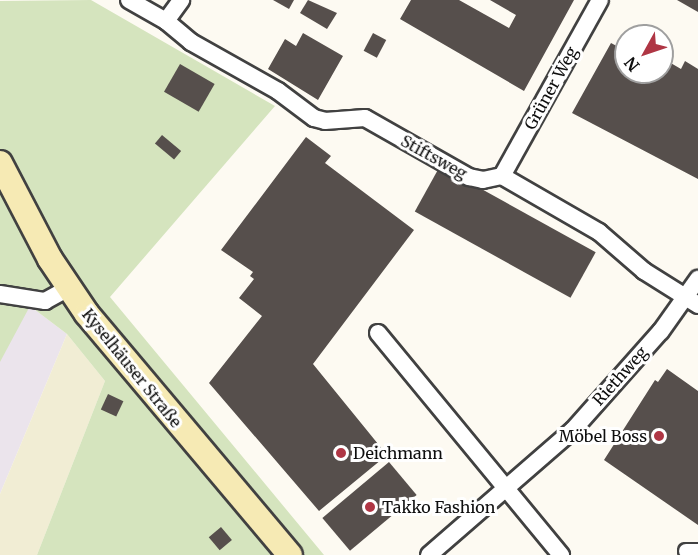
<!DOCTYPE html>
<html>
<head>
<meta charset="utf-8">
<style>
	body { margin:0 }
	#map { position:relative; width:698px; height:555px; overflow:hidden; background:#fdfaf2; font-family:Merriweather,serif }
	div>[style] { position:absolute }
	.industrial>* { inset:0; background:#ebe4ec }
	.farmland>* { inset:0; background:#f1edd4 }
	.green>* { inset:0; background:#d5e4be }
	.building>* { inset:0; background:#564f4c; transform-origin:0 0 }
	.roads { filter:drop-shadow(2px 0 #414141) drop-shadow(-2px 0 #414141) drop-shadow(0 2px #414141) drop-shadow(0 -2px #414141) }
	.pedestrian>* { height:14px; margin:-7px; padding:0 7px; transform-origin:7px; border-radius:7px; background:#fff }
	.minor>* { height:16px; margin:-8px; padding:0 8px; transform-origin:8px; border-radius:8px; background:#fff }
	.secondary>* { height:24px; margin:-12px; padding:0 12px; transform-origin:12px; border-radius:12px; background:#f6eab4 }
	.dots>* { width:16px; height:16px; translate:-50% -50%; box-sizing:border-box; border:3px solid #fff; border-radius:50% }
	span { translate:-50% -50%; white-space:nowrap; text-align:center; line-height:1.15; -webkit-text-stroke:6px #fff; paint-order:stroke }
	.street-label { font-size:16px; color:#0e0e0e }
	.poi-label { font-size:16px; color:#0e0e0e }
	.right { translate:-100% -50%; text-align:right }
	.left { translate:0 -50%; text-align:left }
	.north { position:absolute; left:614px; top:24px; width:60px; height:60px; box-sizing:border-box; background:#fff; border:2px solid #9f9f9f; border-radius:50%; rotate:230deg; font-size:16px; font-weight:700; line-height:24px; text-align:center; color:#0e0e0e }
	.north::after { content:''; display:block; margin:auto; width:21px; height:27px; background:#af3644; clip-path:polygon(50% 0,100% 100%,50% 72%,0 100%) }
</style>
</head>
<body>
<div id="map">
	<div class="industrial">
		<div style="clip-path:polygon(0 301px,30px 306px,67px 334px,0 494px)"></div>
	</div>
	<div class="farmland">
		<div style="clip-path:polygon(67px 334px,105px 381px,37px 555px,0 555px,0 494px)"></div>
	</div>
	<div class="green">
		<div style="clip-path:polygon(91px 0,275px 106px,110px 297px,324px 555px,37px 555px,105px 381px,67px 334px,30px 306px,0 362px,0 1px)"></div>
	</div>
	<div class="building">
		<div style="clip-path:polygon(273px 0,294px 0,289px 9px)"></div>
		<div style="clip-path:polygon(308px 0,337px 13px,327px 29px,300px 13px)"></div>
		<div style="clip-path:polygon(411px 0,459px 0,509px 28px,516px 15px,490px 0,574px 0,524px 91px,400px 19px)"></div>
		<div style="clip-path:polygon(677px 0,698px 0,698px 12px)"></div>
		<div style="clip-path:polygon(303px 33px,343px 56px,318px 100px,268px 69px,285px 39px,296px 46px)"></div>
		<div style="left:373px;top:33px;width:15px;height:20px;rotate:28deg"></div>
		<div style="clip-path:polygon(611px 43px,626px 51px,626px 72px,663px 72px,669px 62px,681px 69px,685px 61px,698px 69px,698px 179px,572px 113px)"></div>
		<div style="left:180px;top:64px;width:40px;height:32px;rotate:30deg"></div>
		<div style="left:162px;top:135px;width:25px;height:11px;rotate:40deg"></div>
		<div style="clip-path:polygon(306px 137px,331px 156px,325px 163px,414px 230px,313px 364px,387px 455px,319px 511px,209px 383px,262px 316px,239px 298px,254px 279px,250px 276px,253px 272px,221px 250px)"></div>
		<div style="left:440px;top:166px;width:178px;height:52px;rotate:29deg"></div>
		<div style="clip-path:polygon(667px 369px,698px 391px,698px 525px,604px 460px,655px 380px,658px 382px)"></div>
		<div style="left:108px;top:394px;width:17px;height:17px;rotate:25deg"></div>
		<div style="left:389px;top:462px;width:43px;height:87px;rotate:50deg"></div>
		<div style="left:221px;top:527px;width:17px;height:16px;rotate:50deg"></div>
	</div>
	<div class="roads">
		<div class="pedestrian">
			<div style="left:686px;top:551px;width:12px"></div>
		</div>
		<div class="minor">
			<div style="left:129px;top:0;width:43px;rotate:29.6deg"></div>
			<div style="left:166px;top:21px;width:33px;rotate:40deg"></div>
			<div style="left:191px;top:42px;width:100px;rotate:29.4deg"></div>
			<div style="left:278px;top:91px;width:45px;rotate:36.9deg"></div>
			<div style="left:314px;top:118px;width:11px;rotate:15deg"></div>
			<div style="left:325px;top:121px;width:40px;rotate:-4.3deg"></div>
			<div style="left:365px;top:118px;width:120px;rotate:29.6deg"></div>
			<div style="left:469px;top:177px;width:14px;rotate:12deg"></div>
			<div style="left:483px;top:180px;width:19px;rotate:-12deg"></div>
			<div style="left:502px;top:176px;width:112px;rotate:30deg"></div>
			<div style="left:599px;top:232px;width:60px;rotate:40.9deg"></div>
			<div style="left:644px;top:271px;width:64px;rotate:32.2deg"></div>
			<div style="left:166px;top:21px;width:26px;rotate:-54deg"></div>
			<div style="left:502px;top:176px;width:201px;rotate:-60.9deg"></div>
			<div style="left:0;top:294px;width:46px;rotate:8.8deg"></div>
			<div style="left:45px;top:301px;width:26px;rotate:-29deg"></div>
			<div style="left:378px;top:333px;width:288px;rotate:50.5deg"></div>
			<div style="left:429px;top:555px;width:191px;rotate:-41deg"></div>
			<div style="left:573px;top:430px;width:132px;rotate:-48.4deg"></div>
			<div style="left:661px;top:331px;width:64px;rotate:-54.6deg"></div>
		</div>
		<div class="secondary">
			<div style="left:0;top:163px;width:108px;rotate:62.5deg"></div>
			<div style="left:50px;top:259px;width:66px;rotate:56.1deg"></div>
			<div style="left:87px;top:314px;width:315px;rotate:49.9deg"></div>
		</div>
	</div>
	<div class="dots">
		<div style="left:659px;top:436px;background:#af3644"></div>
		<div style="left:341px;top:453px;background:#af3644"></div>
		<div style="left:370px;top:507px;background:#af3644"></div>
	</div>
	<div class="street-label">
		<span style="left:551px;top:88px;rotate:-61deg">Grüner Weg</span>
		<span style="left:434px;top:157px;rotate:29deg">Stiftsweg</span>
		<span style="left:132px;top:368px;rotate:51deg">Kyselhäuser Straße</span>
		<span style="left:620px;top:376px;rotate:-48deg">Riethweg</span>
	</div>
	<div class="poi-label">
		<span class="right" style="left:647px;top:436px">Möbel Boss</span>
		<span class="left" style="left:353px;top:453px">Deichmann</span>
		<span class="left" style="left:382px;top:507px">Takko Fashion</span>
	</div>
	<div class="north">N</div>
</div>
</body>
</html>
